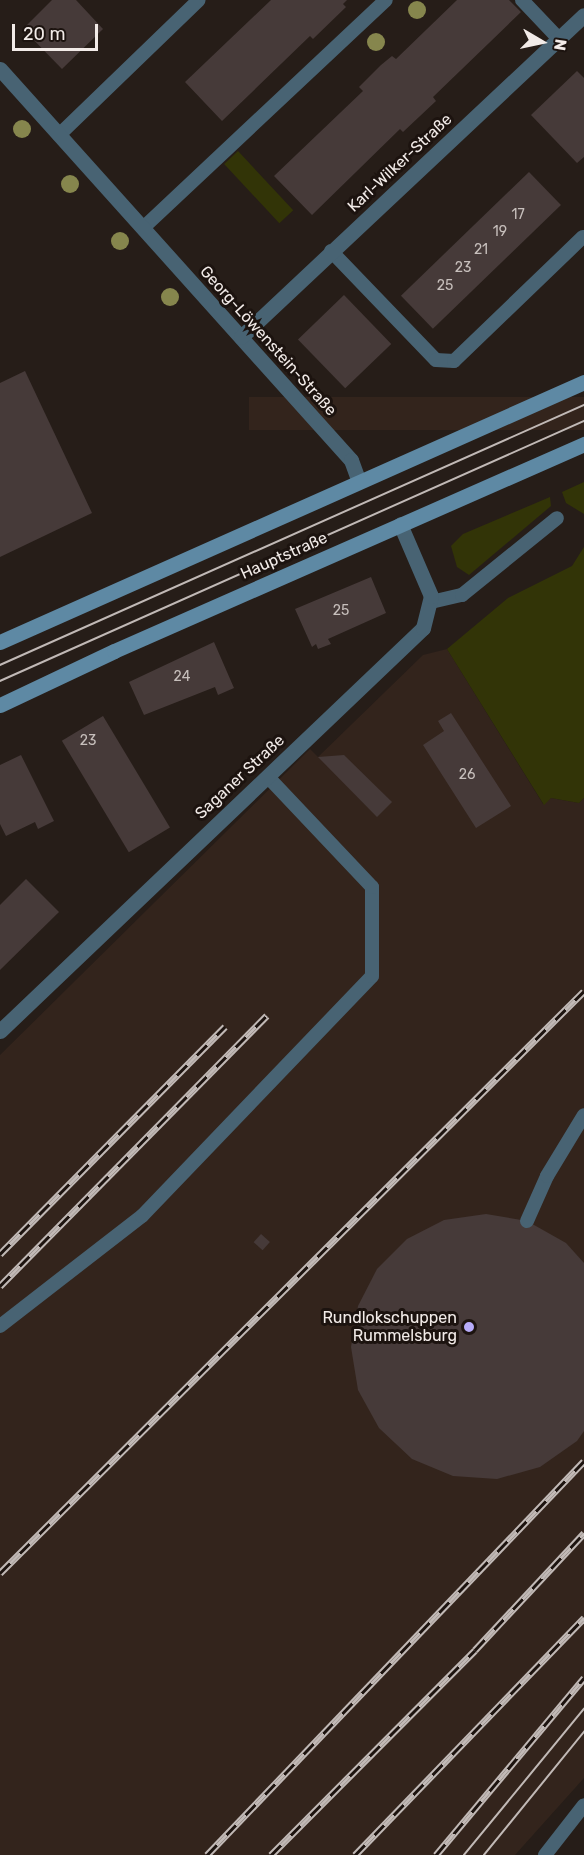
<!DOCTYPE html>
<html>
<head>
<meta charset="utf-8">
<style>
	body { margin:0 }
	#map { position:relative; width:584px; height:1855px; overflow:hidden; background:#261d18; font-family:Rubik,sans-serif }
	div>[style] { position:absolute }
	.built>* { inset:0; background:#33241c; transform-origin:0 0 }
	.green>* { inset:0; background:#323407; transform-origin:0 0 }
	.building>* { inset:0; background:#463a39; transform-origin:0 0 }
	.service>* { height:14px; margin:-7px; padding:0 7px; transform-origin:7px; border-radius:7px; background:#486373 }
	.minor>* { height:15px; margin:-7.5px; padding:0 7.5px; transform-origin:7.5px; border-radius:7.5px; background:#486373 }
	.secondary>* { height:15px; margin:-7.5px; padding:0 7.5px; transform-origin:7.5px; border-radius:7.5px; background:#5e89a4 }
	.tram>* { height:1.5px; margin:-0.75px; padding:0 0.75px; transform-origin:0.75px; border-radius:0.75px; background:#c1b9b6 }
	.rail>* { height:7px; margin-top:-3.5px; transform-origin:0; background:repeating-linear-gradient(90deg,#1c130f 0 14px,#c1b9b6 0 28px); box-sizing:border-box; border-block:2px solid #c1b9b6 }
	.trees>* { width:18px; height:18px; margin:-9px; border-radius:50%; background:#86864d }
	.dots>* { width:16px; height:16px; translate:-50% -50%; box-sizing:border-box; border:3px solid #1c130f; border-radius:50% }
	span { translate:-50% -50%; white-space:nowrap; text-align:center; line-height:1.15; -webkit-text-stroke:6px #1c130f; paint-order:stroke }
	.number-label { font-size:14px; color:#c7bfbc }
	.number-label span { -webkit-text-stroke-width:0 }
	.street-label { font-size:16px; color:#f2ebe8 }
	.poi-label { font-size:16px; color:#f2ebe8 }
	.right { translate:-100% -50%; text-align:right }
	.north { position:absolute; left:512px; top:12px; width:60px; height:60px; -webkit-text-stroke:4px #1c130f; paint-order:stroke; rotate:99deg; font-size:16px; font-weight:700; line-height:24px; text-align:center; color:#f2ebe8 }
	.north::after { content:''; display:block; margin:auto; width:21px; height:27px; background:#f2ebe8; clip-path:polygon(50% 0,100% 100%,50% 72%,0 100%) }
	.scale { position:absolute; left:12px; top:24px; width:86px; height:27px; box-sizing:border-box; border:3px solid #f2ebe8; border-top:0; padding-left:8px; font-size:18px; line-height:21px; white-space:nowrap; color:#f2ebe8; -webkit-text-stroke:4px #1c130f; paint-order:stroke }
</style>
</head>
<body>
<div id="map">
	<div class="built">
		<div style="left:584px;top:397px;width:33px;height:335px;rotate:90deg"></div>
		<div style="clip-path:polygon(447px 649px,543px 804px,551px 798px,579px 803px,584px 798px,584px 1778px,515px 1855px,0 1855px,0 1055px,310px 749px,318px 757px,423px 655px)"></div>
	</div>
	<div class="green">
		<div style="left:238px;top:151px;width:81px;height:19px;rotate:47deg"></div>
		<div style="clip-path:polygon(584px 482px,584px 514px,566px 503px,562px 492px)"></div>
		<div style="clip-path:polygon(550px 497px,551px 506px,469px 575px,457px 567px,451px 546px,463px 534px)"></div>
		<div style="clip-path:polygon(584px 547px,584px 798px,579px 803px,551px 798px,544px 805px,447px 649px,508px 598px,572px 566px)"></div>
	</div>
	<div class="building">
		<div style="clip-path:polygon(52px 0,76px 0,103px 29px,62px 69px,23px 29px)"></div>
		<div style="clip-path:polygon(271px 0,347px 0,343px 4px,346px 7px,313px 39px,310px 36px,222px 121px,185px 82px)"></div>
		<div style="clip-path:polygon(457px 0,509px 0,521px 12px,433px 97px,436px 101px,403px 132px,400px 129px,312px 215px,274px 176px,363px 91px,359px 87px,381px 65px,392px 56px,396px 59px)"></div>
		<div style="clip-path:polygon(577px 71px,584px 78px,584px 157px,577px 163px,531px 115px)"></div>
		<div style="left:529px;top:172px;width:46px;height:178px;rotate:46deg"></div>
		<div style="left:344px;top:295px;width:68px;height:64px;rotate:46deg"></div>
		<div style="clip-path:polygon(25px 371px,92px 513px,0 557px,0 383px)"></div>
		<div style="clip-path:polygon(371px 577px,386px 613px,328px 639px,331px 644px,318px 649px,316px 644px,312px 647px,295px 609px)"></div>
		<div style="clip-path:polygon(214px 642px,234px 688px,218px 695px,215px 687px,144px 715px,129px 682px)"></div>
		<div style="clip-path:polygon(451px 713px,511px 806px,476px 828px,423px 745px,444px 731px,438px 721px)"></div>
		<div style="left:103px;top:716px;width:130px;height:48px;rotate:59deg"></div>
		<div style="clip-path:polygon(21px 755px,54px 821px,38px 829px,35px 822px,6px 836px,0 824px,0 765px)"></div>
		<div style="clip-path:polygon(344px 755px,392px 802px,377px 817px,318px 757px)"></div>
		<div style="clip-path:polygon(26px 879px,59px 912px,0 970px,0 905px)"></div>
		<div style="clip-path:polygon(486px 1214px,527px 1221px,566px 1243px,584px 1263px,584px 1431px,577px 1441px,540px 1467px,497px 1479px,453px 1476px,412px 1459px,379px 1428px,358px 1390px,351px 1347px,358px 1306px,377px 1269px,407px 1239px,444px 1220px)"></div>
		<div style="left:261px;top:1234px;width:12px;height:11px;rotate:42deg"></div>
	</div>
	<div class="service">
		<div style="left:522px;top:0;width:54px;rotate:46.5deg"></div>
		<div style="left:59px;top:135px;width:194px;rotate:-44deg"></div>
		<div style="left:143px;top:228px;width:333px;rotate:-43.2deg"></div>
		<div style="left:331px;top:251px;width:151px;rotate:46.1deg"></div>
		<div style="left:436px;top:360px;width:18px;rotate:3deg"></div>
		<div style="left:454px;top:361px;width:179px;rotate:-43.9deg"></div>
		<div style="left:431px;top:602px;width:32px;rotate:-13deg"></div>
		<div style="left:462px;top:595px;width:122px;rotate:-39deg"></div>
		<div style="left:527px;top:1221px;width:49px;rotate:-66deg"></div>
		<div style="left:547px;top:1176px;width:71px;rotate:-58.8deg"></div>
		<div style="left:0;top:1326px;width:180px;rotate:-37.8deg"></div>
		<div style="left:142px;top:1216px;width:332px;rotate:-46.2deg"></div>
		<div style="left:372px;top:976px;width:89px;rotate:-90deg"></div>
		<div style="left:372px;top:887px;width:150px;rotate:-133.4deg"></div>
		<div style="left:545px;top:1855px;width:63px;rotate:-52deg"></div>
	</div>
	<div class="minor">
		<div style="left:0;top:69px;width:525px;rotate:48.09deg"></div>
		<div style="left:351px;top:460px;width:23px;rotate:70deg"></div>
		<div style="left:241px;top:337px;width:470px;rotate:-43.2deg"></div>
		<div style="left:0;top:1031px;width:584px;rotate:-43.61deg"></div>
		<div style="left:423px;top:628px;width:33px;rotate:-76deg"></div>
		<div style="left:431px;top:596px;width:78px;rotate:-113.3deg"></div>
	</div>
	<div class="secondary">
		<div style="left:0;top:642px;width:639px;rotate:-24deg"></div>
		<div style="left:0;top:705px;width:126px;rotate:-25.3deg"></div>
		<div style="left:114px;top:651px;width:514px;rotate:-23.77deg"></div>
	</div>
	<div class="tram">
		<div style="left:0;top:665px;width:639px;rotate:-24deg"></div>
		<div style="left:0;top:681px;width:639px;rotate:-24deg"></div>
		<div style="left:464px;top:1855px;width:189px;rotate:-50.6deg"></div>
		<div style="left:484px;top:1855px;width:159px;rotate:-50.9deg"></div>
	</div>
	<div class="rail">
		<div style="left:0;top:1254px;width:320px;rotate:-45.3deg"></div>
		<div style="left:0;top:1286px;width:380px;rotate:-45.4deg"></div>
		<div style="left:0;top:1573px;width:824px;rotate:-44.9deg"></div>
		<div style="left:207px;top:1855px;width:545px;rotate:-46.26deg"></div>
		<div style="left:271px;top:1855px;width:289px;rotate:-45.1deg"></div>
		<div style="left:475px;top:1650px;width:160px;rotate:-47deg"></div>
		<div style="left:355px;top:1855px;width:330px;rotate:-46deg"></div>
		<div style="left:436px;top:1855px;width:231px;rotate:-50.1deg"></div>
	</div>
	<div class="trees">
		<div style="left:417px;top:10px"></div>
		<div style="left:376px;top:42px"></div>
		<div style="left:22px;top:129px"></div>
		<div style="left:70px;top:184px"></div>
		<div style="left:120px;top:241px"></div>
		<div style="left:170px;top:297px"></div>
	</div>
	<div class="dots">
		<div style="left:469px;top:1327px;background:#b7abf8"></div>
	</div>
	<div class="number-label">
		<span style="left:518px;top:215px">17</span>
		<span style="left:500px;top:232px">19</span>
		<span style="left:481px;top:250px">21</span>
		<span style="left:463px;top:268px">23</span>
		<span style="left:445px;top:286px">25</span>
		<span style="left:341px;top:611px">25</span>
		<span style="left:182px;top:677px">24</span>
		<span style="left:88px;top:741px">23</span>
		<span style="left:467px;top:775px">26</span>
	</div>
	<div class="street-label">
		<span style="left:400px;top:163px;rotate:-43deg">Karl-Wilker-Straße</span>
		<span style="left:268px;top:341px;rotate:48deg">Georg-Löwenstein-Straße</span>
		<span style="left:284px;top:556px;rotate:-24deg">Hauptstraße</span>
		<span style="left:240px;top:777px;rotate:-43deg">Saganer Straße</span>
	</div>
	<div class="poi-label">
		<span class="right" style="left:457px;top:1327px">Rundlokschuppen<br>Rummelsburg</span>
	</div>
	<div class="north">N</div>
	<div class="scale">20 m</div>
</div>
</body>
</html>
